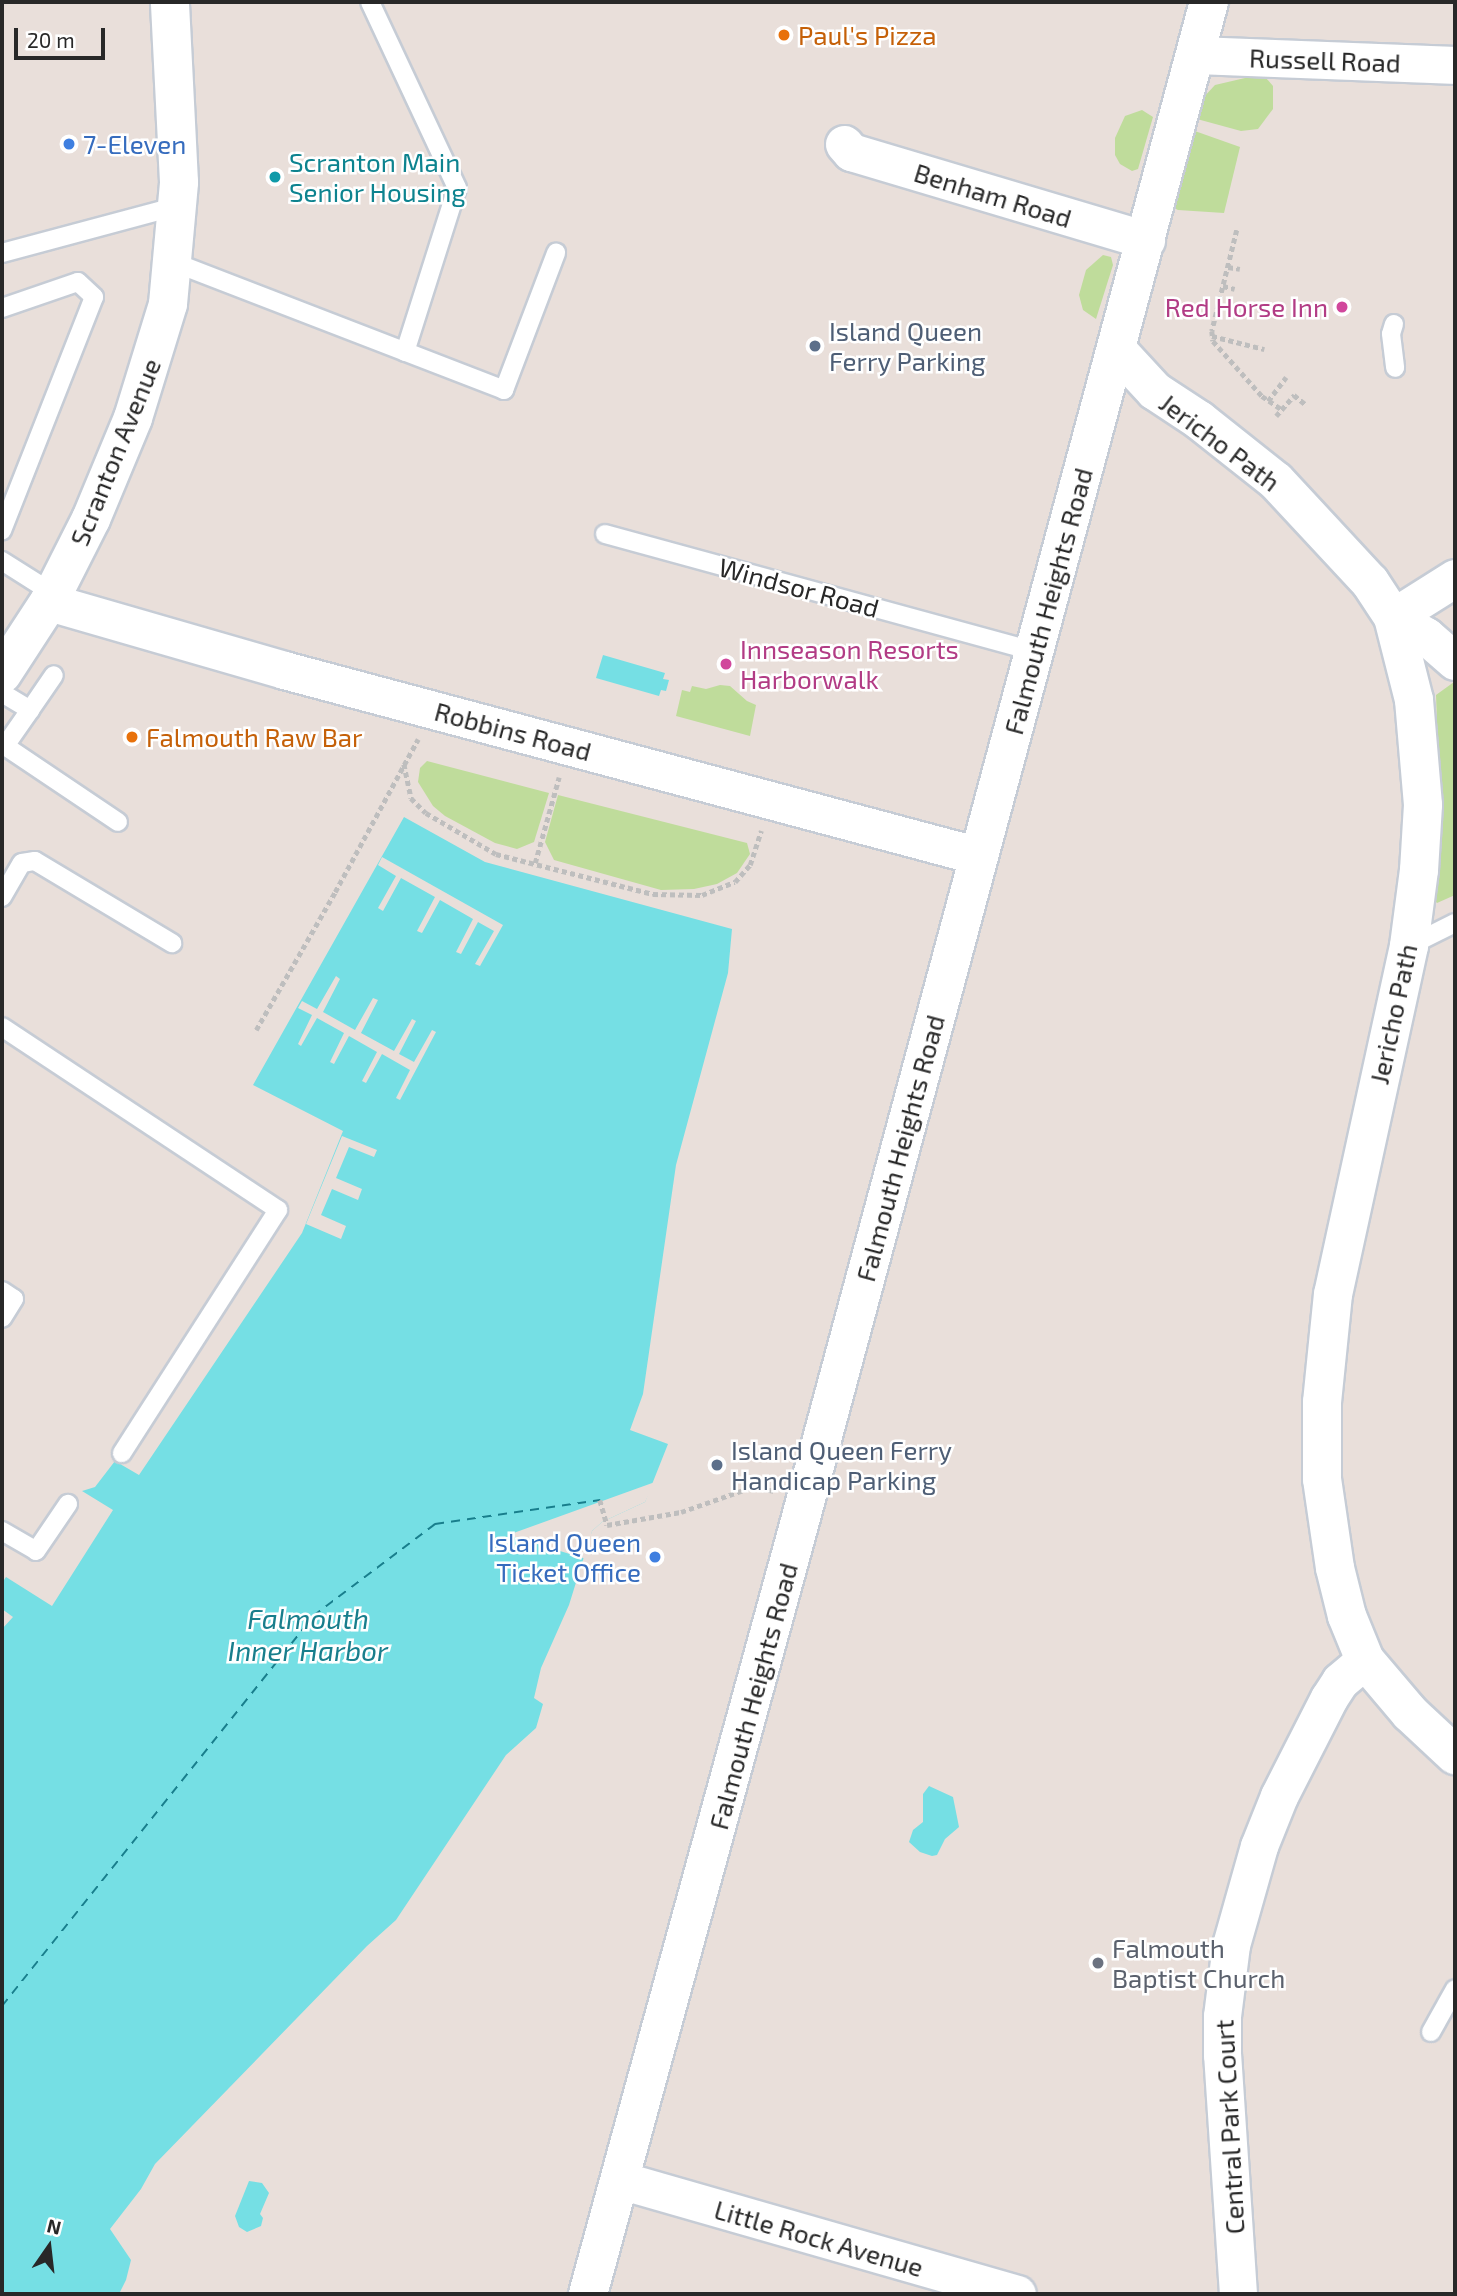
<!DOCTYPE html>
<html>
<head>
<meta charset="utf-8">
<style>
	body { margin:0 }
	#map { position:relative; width:1457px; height:2296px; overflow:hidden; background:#e9dfda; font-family:"Exo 2",sans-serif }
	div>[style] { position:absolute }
	.green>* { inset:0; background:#bfdc9b }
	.water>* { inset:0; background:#75dfe4 }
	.pier>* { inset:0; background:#e9dfda }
	.ferry>* { height:2px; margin-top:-1px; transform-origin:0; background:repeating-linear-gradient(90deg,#187e8c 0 9px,transparent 0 16px) }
	.path>* { height:4.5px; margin-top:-2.25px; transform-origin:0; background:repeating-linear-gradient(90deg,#bebebe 0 5px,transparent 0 8.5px) }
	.roads { filter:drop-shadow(2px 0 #c6ccd5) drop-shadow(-2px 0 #c6ccd5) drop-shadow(0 2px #c6ccd5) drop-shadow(0 -2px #c6ccd5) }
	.lane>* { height:18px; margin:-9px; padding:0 9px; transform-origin:9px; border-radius:9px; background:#fff }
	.street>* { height:37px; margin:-18.5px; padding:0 18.5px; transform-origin:18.5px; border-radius:18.5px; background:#fff }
	.secondary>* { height:38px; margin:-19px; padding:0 19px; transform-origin:19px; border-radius:19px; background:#fff }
	.dots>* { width:19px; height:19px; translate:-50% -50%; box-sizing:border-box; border:4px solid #fff; border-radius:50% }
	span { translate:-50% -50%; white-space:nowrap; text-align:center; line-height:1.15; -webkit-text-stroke:5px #fff; paint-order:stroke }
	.food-label { font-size:26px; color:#c56008 }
	.left { translate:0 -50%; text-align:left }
	.street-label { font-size:26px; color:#282828 }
	.shop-label { font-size:26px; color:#366cbe }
	.right { translate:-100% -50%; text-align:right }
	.culture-label { font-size:26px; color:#0d838f }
	.hotel-label { font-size:26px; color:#b23c85 }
	.service-label { font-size:26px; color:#4e5e75 }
	.worship-label { font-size:26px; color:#5b616d }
	.water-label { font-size:28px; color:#187e8c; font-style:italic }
	.frame { position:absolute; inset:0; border:4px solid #282828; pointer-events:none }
	.north { position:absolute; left:14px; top:2212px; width:70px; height:70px; -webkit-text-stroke:5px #fff; paint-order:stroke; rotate:14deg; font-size:19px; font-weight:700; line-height:28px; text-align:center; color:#282828 }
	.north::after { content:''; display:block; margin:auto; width:24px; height:32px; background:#282828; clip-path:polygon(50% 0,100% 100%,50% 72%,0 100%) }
	.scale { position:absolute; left:14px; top:28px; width:91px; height:32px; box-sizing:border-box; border:4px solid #282828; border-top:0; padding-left:9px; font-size:21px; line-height:24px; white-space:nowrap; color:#282828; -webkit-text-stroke:5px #fff; paint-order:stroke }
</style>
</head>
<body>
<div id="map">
	<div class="green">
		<div style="clip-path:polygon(1245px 78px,1266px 78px,1273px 86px,1273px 109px,1258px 129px,1241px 131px,1197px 119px,1202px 99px,1215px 85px)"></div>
		<div style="clip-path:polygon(1142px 110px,1153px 117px,1138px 169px,1132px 171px,1120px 164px,1115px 155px,1115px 138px,1125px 116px)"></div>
		<div style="clip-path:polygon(1192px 130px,1240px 147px,1224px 213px,1178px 210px,1172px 207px)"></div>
		<div style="clip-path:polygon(1103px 255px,1111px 257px,1113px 265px,1096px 319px,1083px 310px,1079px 295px,1086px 270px)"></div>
		<div style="clip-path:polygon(1454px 682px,1455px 895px,1437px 903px,1430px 895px,1439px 776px,1436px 695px)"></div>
		<div style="clip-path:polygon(720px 685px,730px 686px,747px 701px,756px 705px,750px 736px,676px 716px,682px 690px,690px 692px,692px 686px,706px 689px)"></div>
		<div style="clip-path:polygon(427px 761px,549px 793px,534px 842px,517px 849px,495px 843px,445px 816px,433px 806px,418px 782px,420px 768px)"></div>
		<div style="clip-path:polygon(558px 795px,747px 843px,750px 854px,737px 873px,717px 884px,694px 889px,661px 890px,554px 860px,545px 842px)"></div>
	</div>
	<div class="water">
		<div style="clip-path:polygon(603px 655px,665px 673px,663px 679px,669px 680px,666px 691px,661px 690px,659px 696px,596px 678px)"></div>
		<div style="clip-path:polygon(404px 817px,485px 862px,732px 929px,728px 973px,676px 1165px,643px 1394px,630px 1430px,668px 1444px,645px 1502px,602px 1522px,592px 1531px,569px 1605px,541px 1668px,534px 1698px,543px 1704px,536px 1728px,506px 1755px,396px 1920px,367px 1946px,155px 2164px,141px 2189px,110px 2229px,131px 2260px,126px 2280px,119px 2294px,2px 2294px,2px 1629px,13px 1617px,2px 1609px,2px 1583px,6px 1577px,52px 1606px,113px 1510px,82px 1491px,95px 1487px,115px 1461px,139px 1475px,302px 1233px,343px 1131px,253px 1085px)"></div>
		<div style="clip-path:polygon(929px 1786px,953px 1797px,959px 1827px,945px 1839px,937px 1855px,932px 1856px,920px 1852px,909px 1842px,913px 1830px,923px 1822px,923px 1794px)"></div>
		<div style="clip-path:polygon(249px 2181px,262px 2183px,269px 2193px,260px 2214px,263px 2218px,261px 2226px,247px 2232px,239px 2227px,235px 2216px)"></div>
	</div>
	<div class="pier">
		<div style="clip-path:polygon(382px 857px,503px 925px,480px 966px,475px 964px,494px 931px,478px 922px,461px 954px,456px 952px,473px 919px,440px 900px,422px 933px,417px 931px,435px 897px,401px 878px,383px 911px,378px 908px,396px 876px,378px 865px)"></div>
		<div style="clip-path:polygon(336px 976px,340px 979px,323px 1012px,355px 1030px,373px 998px,378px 1000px,361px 1033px,394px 1051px,412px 1019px,416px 1021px,399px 1054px,414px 1062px,432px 1030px,436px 1032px,400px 1100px,396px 1098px,410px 1070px,382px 1054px,366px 1083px,362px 1081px,377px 1052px,349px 1036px,334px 1064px,330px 1062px,344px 1033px,317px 1018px,301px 1046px,298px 1044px,312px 1015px,298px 1008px,302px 1001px,317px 1009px)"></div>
		<div style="clip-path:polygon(342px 1136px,377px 1150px,374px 1157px,349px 1147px,336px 1178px,362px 1189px,358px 1200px,332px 1189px,321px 1215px,346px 1226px,341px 1239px,306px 1224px)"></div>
		<div style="clip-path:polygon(655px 1482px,645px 1502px,602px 1522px,592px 1531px,586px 1559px,508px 1535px)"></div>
	</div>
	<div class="ferry">
		<div style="left:2px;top:2006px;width:499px;rotate:-51.4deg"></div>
		<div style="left:313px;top:1616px;width:153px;rotate:-37deg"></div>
		<div style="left:435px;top:1524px;width:167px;rotate:-8.3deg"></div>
	</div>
	<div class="path">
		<div style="left:1237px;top:230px;width:104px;rotate:103.9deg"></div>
		<div style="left:1212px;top:331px;width:10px;rotate:84deg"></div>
		<div style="left:1213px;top:341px;width:74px;rotate:48.3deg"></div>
		<div style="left:1262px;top:396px;width:23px;rotate:34deg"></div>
		<div style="left:1228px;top:267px;width:12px;rotate:9deg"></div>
		<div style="left:1223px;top:286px;width:12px;rotate:14deg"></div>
		<div style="left:1212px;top:336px;width:54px;rotate:14deg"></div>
		<div style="left:1268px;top:401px;width:30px;rotate:-53deg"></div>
		<div style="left:1276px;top:416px;width:28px;rotate:-49deg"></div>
		<div style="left:1294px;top:395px;width:14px;rotate:39deg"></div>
		<div style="left:404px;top:764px;width:35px;rotate:78deg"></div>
		<div style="left:411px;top:798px;width:21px;rotate:45deg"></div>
		<div style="left:426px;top:813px;width:81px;rotate:30.4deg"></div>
		<div style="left:496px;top:854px;width:162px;rotate:14.3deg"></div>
		<div style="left:653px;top:894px;width:49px;rotate:1.2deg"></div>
		<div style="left:702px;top:895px;width:35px;rotate:-22deg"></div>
		<div style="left:735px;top:882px;width:23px;rotate:-49deg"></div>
		<div style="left:750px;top:865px;width:36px;rotate:-72deg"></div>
		<div style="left:535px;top:863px;width:89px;rotate:-74.4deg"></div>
		<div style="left:256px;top:1030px;width:159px;rotate:-60.2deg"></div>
		<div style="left:335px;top:892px;width:174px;rotate:-61.5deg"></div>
		<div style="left:600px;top:1500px;width:26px;rotate:74deg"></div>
		<div style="left:607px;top:1525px;width:75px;rotate:-10deg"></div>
		<div style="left:681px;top:1512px;width:75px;rotate:-19.4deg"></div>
		<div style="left:752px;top:1487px;width:22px;rotate:10deg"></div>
	</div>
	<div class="roads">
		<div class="lane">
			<div style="left:370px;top:2px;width:205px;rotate:64.9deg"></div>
			<div style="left:457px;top:188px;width:172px;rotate:107.6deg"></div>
			<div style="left:2px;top:253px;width:182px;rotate:-15deg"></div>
			<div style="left:173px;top:262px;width:355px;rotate:21.1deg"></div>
			<div style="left:504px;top:390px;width:147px;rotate:-69.2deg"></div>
			<div style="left:2px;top:308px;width:80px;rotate:-18.9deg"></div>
			<div style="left:78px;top:282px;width:22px;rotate:43deg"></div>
			<div style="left:94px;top:297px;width:251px;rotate:111.5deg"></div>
			<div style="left:1394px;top:324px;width:10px;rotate:107deg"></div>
			<div style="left:1391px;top:334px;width:34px;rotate:83deg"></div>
			<div style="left:605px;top:534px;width:445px;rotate:15.3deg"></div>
			<div style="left:2px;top:561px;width:62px;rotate:32.4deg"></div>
			<div style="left:2px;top:693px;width:33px;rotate:31deg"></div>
			<div style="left:30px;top:710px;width:44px;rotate:124.8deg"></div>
			<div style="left:5px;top:746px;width:136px;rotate:33.9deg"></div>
			<div style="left:30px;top:710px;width:42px;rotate:-55.6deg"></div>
			<div style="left:2px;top:897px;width:39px;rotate:-60deg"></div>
			<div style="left:22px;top:863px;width:13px;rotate:-9deg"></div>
			<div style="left:35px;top:861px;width:160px;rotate:30.9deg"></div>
			<div style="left:1409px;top:946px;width:51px;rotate:-26.6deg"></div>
			<div style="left:2px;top:1027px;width:331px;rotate:33.5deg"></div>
			<div style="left:278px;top:1210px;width:289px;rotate:122.7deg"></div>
			<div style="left:2px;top:1291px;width:14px;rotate:34deg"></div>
			<div style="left:14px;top:1299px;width:22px;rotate:122deg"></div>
			<div style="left:2px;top:1531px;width:39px;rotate:30deg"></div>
			<div style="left:36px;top:1551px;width:57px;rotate:-55.8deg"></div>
			<div style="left:1431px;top:2032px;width:49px;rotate:-60.8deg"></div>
		</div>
		<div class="street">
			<div style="left:1195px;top:55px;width:260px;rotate:2.2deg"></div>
			<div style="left:844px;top:144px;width:11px;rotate:49deg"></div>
			<div style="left:851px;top:152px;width:308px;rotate:16.6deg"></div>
			<div style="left:1455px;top:578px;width:73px;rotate:147.8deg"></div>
			<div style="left:1393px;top:617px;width:38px;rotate:30deg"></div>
			<div style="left:1426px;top:636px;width:38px;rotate:41deg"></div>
			<div style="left:49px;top:602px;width:245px;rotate:16.1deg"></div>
			<div style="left:284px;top:670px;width:719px;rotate:14.98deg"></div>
			<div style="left:620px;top:2180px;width:413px;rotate:16deg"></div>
			<div style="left:1238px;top:2294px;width:240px;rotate:-93.8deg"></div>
			<div style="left:1222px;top:2055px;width:39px;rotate:-90deg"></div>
			<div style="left:1222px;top:2016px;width:72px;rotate:-82.8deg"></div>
			<div style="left:1231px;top:1945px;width:103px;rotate:-74.2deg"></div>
			<div style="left:1259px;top:1846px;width:54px;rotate:-68.2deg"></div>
			<div style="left:1279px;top:1796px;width:110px;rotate:-63deg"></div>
			<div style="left:1329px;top:1698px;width:20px;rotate:-57deg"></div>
			<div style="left:1340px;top:1681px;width:33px;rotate:-40deg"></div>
		</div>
		<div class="secondary">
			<div style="left:1117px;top:350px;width:56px;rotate:47.2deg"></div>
			<div style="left:1155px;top:391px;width:53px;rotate:33.4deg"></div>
			<div style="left:1199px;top:420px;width:98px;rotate:38.4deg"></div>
			<div style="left:1276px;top:481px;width:138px;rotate:47.1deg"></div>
			<div style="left:1370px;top:582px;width:42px;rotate:56.7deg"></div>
			<div style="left:1393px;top:617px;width:86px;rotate:75.8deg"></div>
			<div style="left:1414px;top:700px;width:105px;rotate:85.1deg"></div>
			<div style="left:1423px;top:805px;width:65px;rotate:93.5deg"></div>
			<div style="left:1419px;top:870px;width:77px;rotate:97.5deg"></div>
			<div style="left:1409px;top:946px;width:356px;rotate:102.3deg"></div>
			<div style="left:1333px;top:1294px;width:109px;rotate:95.8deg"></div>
			<div style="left:1322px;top:1402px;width:77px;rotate:90deg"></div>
			<div style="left:1322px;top:1479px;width:90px;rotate:81.7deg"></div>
			<div style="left:1335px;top:1568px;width:49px;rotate:76deg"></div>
			<div style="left:1347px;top:1616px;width:48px;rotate:67.8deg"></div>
			<div style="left:1365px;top:1660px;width:70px;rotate:49.7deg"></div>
			<div style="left:1410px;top:1713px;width:62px;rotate:43deg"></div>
			<div style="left:2px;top:674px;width:86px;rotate:-56.9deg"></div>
			<div style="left:49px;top:602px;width:93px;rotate:-63.2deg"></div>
			<div style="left:91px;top:519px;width:109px;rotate:-67.4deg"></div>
			<div style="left:133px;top:418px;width:119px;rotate:-72.9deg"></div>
			<div style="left:168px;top:304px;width:122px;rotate:-84.8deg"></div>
			<div style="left:179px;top:182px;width:180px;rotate:-92.9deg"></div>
			<div style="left:588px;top:2294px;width:802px;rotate:-74.66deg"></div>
			<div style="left:800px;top:1521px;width:1573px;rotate:-74.93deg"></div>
		</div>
	</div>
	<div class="dots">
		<div style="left:784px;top:35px;background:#e8710a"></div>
		<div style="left:69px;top:144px;background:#3f7fe0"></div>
		<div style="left:275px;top:177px;background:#0f9aa8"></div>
		<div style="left:1342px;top:307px;background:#d1479c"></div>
		<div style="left:815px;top:346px;background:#5c6f8a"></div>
		<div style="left:726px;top:664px;background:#d1479c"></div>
		<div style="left:132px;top:737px;background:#e8710a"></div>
		<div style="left:717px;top:1465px;background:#5c6f8a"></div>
		<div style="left:655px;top:1557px;background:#3f7fe0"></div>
		<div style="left:1098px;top:1963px;background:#6b7280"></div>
	</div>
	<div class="food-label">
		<span class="left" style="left:798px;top:35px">Paul's Pizza</span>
		<span class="left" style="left:146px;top:737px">Falmouth Raw Bar</span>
	</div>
	<div class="street-label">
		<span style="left:1325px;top:60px;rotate:2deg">Russell Road</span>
		<span style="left:993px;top:195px;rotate:17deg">Benham Road</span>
		<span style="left:1220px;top:442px;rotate:37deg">Jericho Path</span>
		<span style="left:115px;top:452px;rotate:-68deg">Scranton Avenue</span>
		<span style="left:799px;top:587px;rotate:15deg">Windsor Road</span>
		<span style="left:1048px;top:601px;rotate:-75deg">Falmouth Heights Road</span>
		<span style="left:513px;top:731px;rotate:15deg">Robbins Road</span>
		<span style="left:1393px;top:1014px;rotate:-78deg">Jericho Path</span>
		<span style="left:900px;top:1148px;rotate:-75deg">Falmouth Heights Road</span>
		<span style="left:753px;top:1696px;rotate:-75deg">Falmouth Heights Road</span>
		<span style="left:1229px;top:2127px;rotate:-93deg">Central Park Court</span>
		<span style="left:819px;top:2238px;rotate:16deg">Little Rock Avenue</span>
	</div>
	<div class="shop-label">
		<span class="left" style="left:83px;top:144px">7-Eleven</span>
		<span class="right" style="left:641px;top:1557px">Island Queen<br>Ticket Office</span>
	</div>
	<div class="culture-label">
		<span class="left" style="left:289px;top:177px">Scranton Main<br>Senior Housing</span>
	</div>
	<div class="hotel-label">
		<span class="right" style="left:1328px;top:307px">Red Horse Inn</span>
		<span class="left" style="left:740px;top:664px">Innseason Resorts<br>Harborwalk</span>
	</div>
	<div class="service-label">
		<span class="left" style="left:829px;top:346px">Island Queen<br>Ferry Parking</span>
		<span class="left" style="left:731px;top:1465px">Island Queen Ferry<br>Handicap Parking</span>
	</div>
	<div class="worship-label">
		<span class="left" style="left:1112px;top:1963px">Falmouth<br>Baptist Church</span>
	</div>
	<div class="water-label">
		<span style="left:308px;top:1634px">Falmouth<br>Inner Harbor</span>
	</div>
	<div class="frame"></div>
	<div class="north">N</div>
	<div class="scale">20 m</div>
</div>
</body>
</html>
